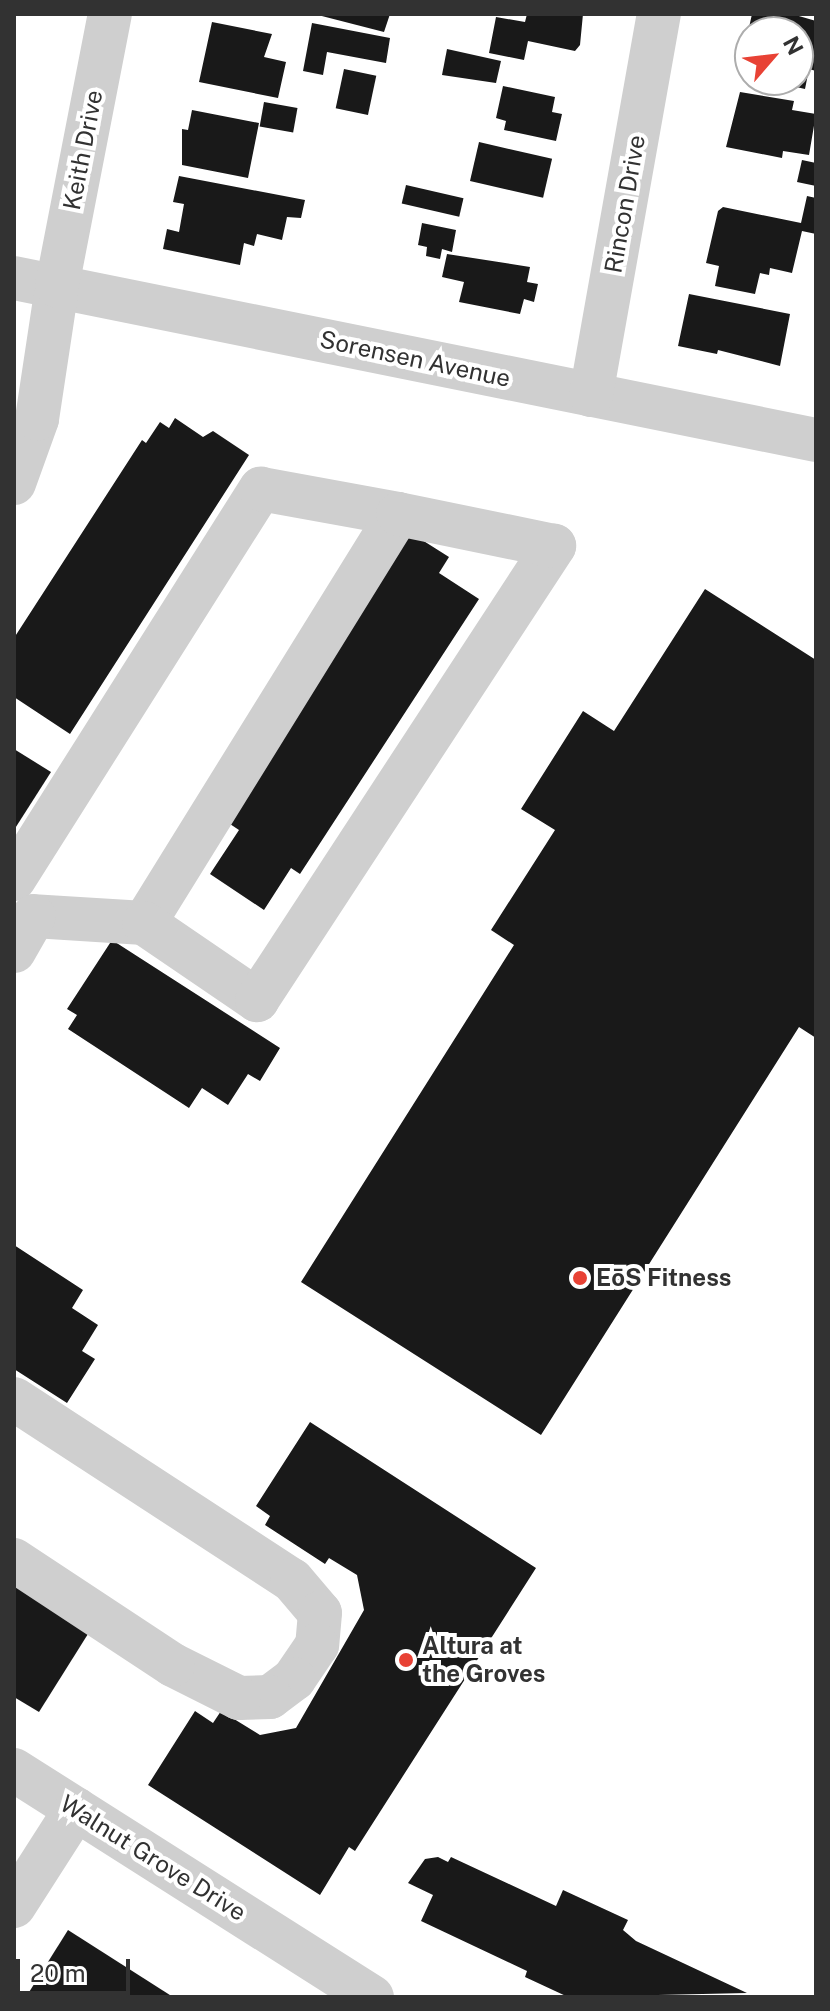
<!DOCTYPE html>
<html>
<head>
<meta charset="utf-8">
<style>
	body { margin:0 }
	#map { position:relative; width:830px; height:2011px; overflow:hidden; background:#fff; font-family:"Public Sans",sans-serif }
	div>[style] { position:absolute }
	.building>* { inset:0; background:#191919; transform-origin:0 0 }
	.minor>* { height:44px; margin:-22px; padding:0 22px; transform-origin:22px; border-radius:22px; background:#cfcfcf }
	.dots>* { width:22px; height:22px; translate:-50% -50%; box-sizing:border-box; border:4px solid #fff; border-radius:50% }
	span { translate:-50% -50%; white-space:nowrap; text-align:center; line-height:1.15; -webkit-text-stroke:8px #fff; paint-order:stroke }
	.street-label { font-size:24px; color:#323232 }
	.poi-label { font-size:24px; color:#323232; font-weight:700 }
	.left { translate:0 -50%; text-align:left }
	.frame { position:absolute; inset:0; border:16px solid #323232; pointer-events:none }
	.north { position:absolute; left:734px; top:16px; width:80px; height:80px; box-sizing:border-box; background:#fff; border:2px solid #adadad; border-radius:50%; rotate:62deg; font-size:22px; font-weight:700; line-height:32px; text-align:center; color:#323232 }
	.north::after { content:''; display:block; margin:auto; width:28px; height:36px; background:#e84235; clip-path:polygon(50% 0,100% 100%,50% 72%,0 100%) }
	.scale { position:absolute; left:16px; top:1959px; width:114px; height:36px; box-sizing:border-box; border:4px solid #323232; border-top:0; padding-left:10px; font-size:24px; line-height:28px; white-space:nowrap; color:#323232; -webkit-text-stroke:6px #fff; paint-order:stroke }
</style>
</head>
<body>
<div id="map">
	<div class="building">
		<div style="clip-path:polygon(314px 14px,390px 14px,384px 32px)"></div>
		<div style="clip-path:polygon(527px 14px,583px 14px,580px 45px,575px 51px,528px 41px,524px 60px,489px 53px,496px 17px,525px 22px)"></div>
		<div style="clip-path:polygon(752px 14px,792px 14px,816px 21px,816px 71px,809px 69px,805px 89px,770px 81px,798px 80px,798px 32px,748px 32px)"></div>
		<div style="clip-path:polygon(212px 22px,272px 34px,264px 57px,286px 62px,278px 98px,199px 82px)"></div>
		<div style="clip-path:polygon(312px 23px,390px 38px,386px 63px,327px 52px,323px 75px,303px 71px)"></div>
		<div style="clip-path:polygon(447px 49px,501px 61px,496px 83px,442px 75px)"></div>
		<div style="left:344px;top:69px;width:33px;height:40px;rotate:12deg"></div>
		<div style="clip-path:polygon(503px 86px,555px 97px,552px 112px,562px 114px,556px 141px,504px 130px,506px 121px,496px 118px)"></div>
		<div style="clip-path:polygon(740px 92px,794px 101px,792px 110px,816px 114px,809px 155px,783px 151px,782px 158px,726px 147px)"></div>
		<div style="left:264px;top:102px;width:34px;height:25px;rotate:10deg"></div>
		<div style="clip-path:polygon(192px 110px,259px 123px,248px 178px,182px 165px,182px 129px,188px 130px)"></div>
		<div style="left:479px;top:142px;width:75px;height:40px;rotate:13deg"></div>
		<div style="clip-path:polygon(802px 160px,816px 163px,816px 186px,797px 182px)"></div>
		<div style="clip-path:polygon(179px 176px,305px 200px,301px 218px,287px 217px,282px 240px,257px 234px,254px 246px,244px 243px,240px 265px,163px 249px,167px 229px,179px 232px,184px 204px,173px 202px)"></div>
		<div style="left:406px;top:185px;width:59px;height:19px;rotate:13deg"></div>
		<div style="clip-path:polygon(807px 196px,816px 198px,816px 234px,802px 231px,792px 273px,770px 268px,769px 275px,760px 273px,755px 294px,715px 286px,719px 266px,706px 263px,718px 211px,723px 207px,801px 223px)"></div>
		<div style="clip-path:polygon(422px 223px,456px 230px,452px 252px,442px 249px,440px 259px,426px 256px,427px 247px,418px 245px)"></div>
		<div style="clip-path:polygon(447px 254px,530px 267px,527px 282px,538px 284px,534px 302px,524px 299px,520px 314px,459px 302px,464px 282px,442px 277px)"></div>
		<div style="clip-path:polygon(689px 294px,790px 314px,780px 366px,718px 350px,717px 354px,678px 346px)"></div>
		<div style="clip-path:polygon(175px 418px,203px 437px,213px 431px,249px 455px,70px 734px,14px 697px,14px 638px,142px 440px,146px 443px,160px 422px,169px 428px)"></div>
		<div style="clip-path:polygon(411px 533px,449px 557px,439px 573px,479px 599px,300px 874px,291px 868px,264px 910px,210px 874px,239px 830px,224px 820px)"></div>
		<div style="clip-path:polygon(705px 589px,816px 660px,816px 1038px,799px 1027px,541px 1435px,301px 1282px,514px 945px,491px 930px,555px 830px,521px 809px,583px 711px,614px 731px)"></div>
		<div style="clip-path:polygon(14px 749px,51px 772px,14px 830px)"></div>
		<div style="clip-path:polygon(112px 940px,280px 1048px,260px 1081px,248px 1074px,228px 1105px,202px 1088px,189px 1108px,68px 1029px,77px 1015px,67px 1009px)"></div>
		<div style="clip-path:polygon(14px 1245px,83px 1290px,72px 1308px,98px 1325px,82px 1351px,95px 1359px,67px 1403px,14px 1369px)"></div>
		<div style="clip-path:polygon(310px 1422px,536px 1568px,355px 1851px,349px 1847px,320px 1895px,148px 1785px,195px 1711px,213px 1723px,221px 1711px,260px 1735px,296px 1728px,364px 1610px,357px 1575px,329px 1558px,325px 1564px,265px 1525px,270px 1516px,256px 1506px)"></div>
		<div style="clip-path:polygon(14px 1576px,93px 1626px,39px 1712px,14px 1697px)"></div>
		<div style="clip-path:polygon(438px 1857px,448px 1862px,451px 1857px,556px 1906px,563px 1890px,628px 1920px,623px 1930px,636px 1941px,747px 1993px,568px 1997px,525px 1977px,527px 1971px,421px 1921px,433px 1895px,408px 1883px,425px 1859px)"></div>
		<div style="clip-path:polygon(68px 1930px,173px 1997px,26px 1997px)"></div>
	</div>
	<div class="minor">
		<div style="left:14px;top:278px;width:818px;rotate:11.42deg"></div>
		<div style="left:591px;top:395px;width:387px;rotate:-79.9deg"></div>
		<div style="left:14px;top:483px;width:68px;rotate:-70.2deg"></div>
		<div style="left:37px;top:419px;width:134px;rotate:-81.4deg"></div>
		<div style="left:57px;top:286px;width:277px;rotate:-79deg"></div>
		<div style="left:14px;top:879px;width:462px;rotate:-57.7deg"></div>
		<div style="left:261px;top:489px;width:139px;rotate:10.3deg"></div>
		<div style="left:398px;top:514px;width:481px;rotate:121.8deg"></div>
		<div style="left:144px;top:923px;width:110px;rotate:-176.4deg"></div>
		<div style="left:144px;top:923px;width:137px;rotate:34.3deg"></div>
		<div style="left:257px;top:1000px;width:543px;rotate:-56.81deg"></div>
		<div style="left:554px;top:546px;width:159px;rotate:-168.4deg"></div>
		<div style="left:14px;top:951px;width:40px;rotate:-60.3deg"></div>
		<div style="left:14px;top:1399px;width:332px;rotate:33.1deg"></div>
		<div style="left:292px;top:1580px;width:43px;rotate:49.7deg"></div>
		<div style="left:320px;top:1613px;width:32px;rotate:95deg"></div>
		<div style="left:317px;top:1645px;width:41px;rotate:124.1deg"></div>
		<div style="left:294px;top:1679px;width:30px;rotate:143deg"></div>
		<div style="left:270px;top:1697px;width:31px;rotate:178deg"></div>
		<div style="left:239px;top:1698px;width:74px;rotate:-153.4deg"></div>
		<div style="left:173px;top:1665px;width:191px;rotate:-146.6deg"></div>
		<div style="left:14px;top:1770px;width:424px;rotate:32.4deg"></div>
		<div style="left:14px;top:1906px;width:115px;rotate:-57.4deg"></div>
	</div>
	<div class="dots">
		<div style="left:580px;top:1278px;background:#e84235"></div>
		<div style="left:406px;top:1660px;background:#e84235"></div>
	</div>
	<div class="street-label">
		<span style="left:83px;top:150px;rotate:-79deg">Keith Drive</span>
		<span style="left:625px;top:204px;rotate:-80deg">Rincon Drive</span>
		<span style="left:415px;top:359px;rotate:12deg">Sorensen Avenue</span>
		<span style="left:153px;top:1858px;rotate:32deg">Walnut Grove Drive</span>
	</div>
	<div class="poi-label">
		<span class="left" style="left:596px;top:1278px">EōS Fitness</span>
		<span class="left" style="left:422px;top:1660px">Altura at<br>the Groves</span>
	</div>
	<div class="frame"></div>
	<div class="north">N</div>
	<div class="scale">20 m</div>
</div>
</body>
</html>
